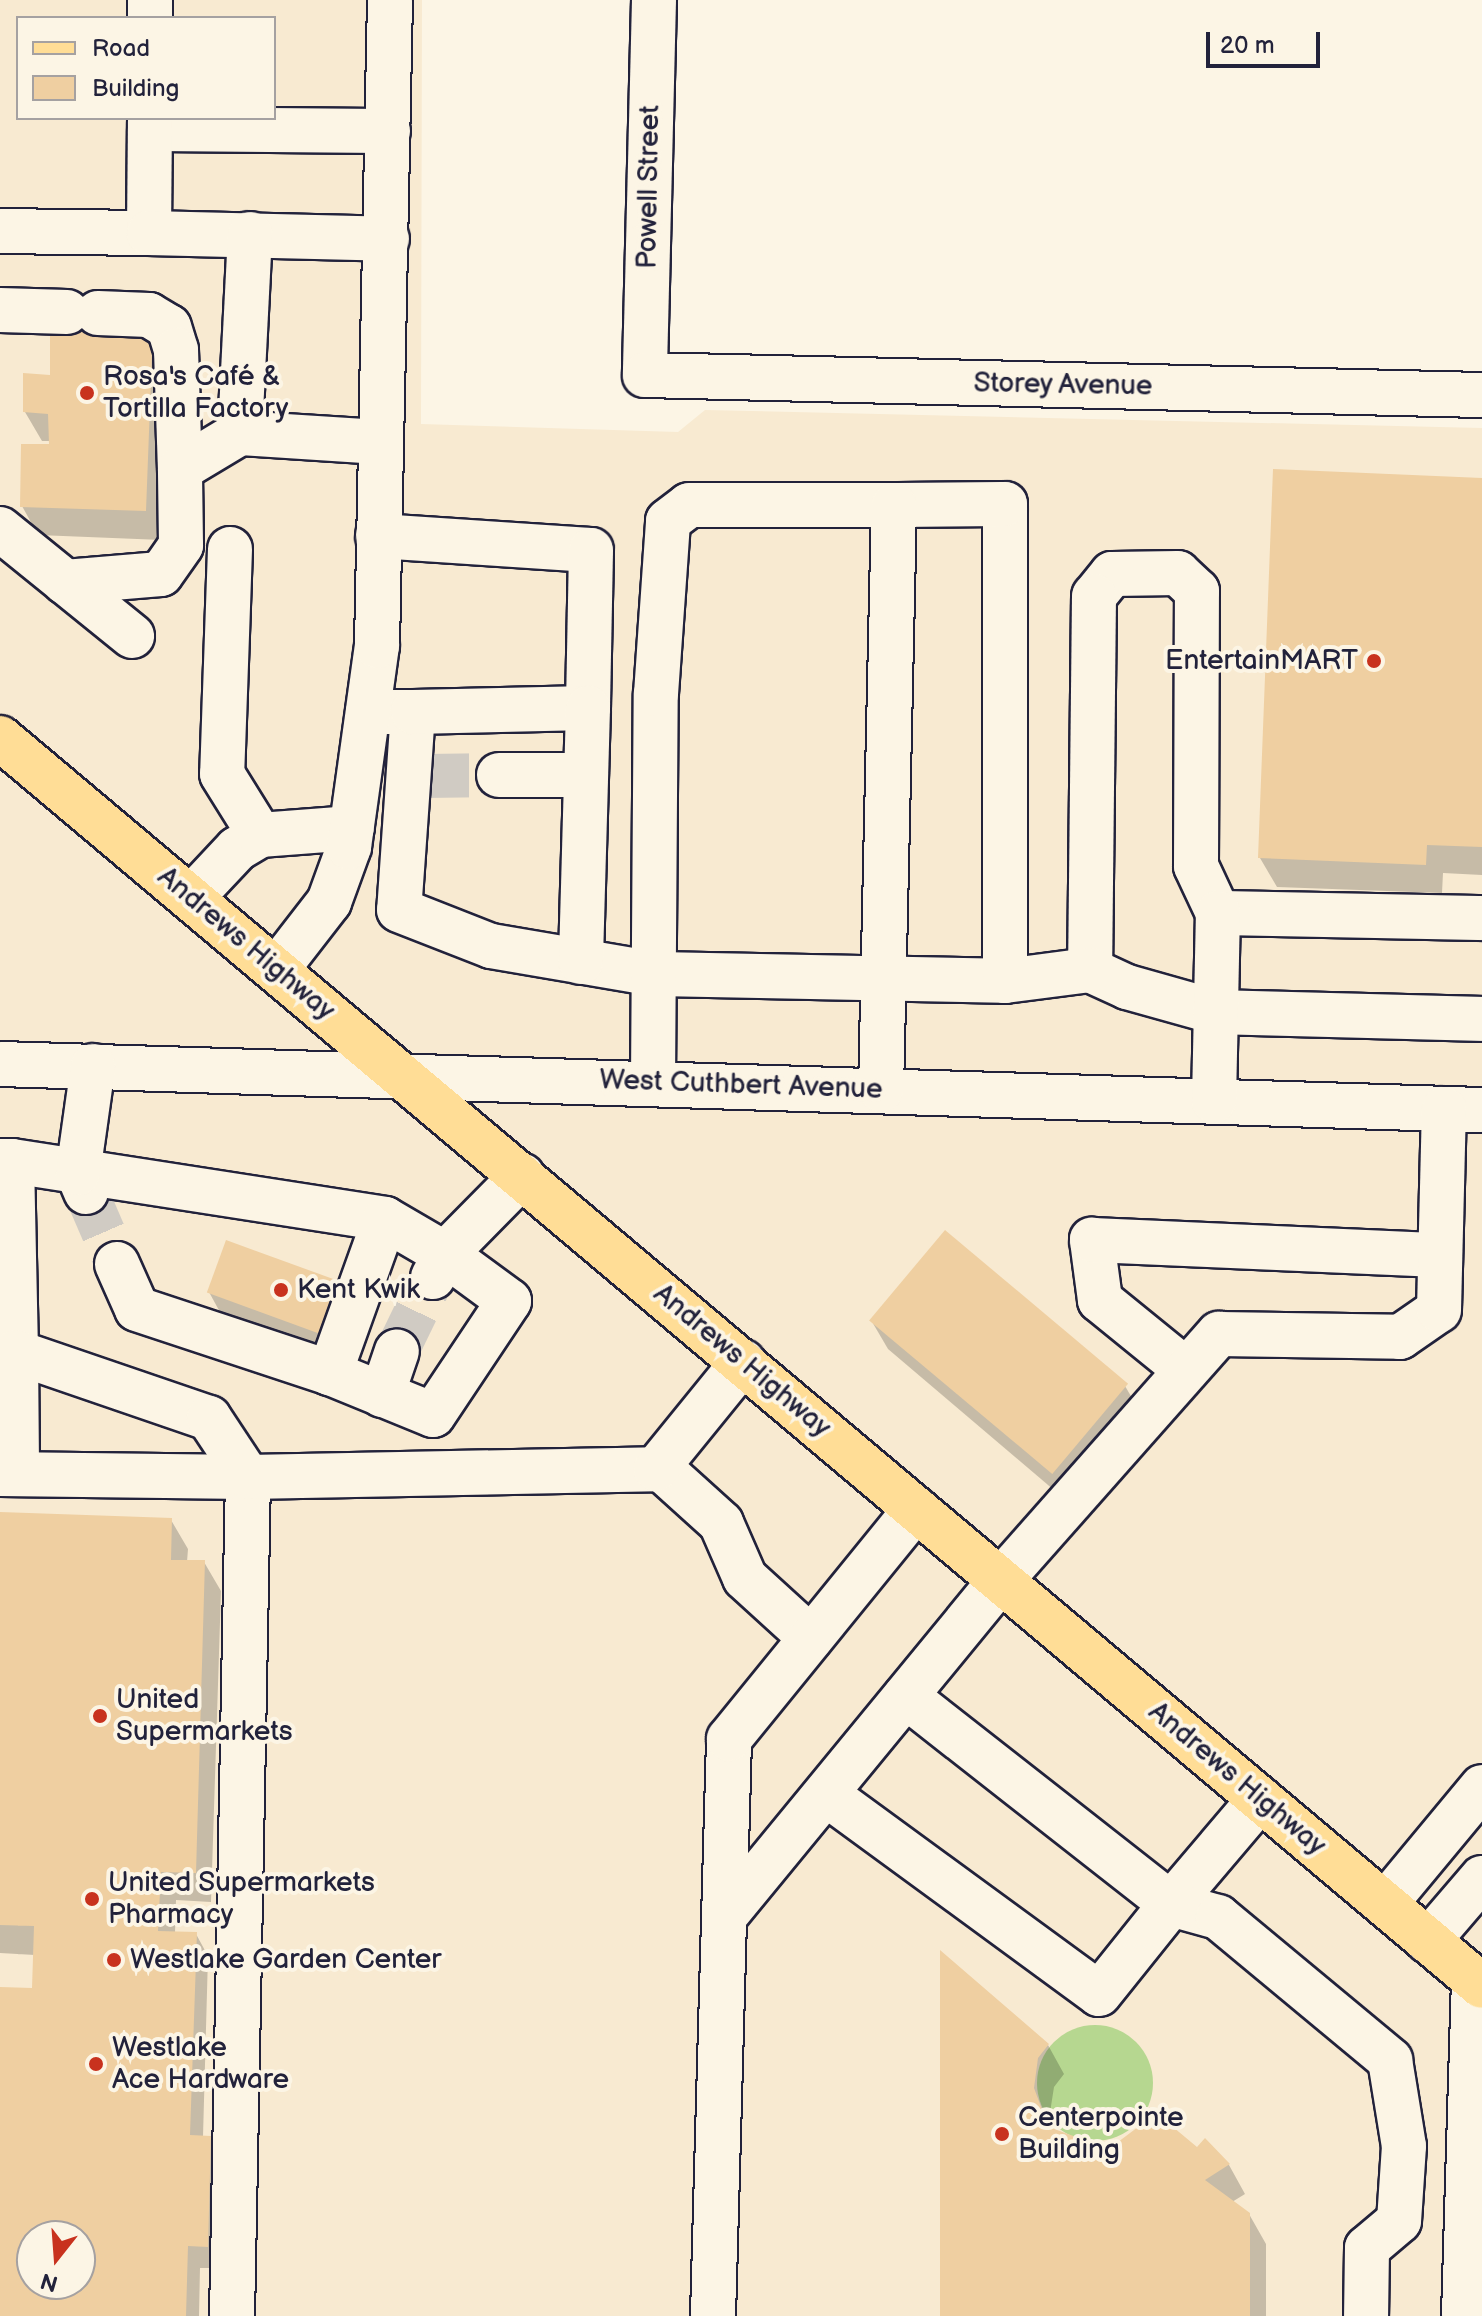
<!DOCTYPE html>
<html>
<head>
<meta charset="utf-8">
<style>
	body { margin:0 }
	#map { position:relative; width:1482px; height:2316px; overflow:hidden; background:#fcf5e5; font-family:"Balsamiq Sans",sans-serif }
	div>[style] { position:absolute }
	.built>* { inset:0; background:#f8ead1 }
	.green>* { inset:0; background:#b6d790 }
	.round { border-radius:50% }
	.shadow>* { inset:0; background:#0003 }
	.building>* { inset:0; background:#efcfa1; transform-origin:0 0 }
	.minor-tunnel>* { height:44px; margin-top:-22px; transform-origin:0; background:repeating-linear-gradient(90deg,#d0cbc3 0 44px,transparent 0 66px) }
	.roads { filter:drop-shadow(2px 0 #22223b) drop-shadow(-2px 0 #22223b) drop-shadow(0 2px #22223b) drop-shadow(0 -2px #22223b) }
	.minor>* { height:44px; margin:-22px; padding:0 22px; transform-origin:22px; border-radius:22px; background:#fcf5e5 }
	.major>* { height:44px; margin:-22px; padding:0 22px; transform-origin:22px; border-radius:22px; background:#ffdd96 }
	.dots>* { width:22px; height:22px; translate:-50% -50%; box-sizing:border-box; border:4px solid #fcf5e5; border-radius:50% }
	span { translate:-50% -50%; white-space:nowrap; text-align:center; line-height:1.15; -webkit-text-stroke:8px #fcf5e5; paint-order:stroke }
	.street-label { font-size:28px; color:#22223b }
	.poi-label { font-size:28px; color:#22223b }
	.left { translate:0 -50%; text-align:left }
	.right { translate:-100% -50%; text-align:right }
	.legend { position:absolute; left:16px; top:16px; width:260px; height:104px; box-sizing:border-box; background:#fcf5e5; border:2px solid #a5a1a1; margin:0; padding:10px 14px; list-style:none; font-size:24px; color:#22223b }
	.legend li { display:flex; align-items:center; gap:16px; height:40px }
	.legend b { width:40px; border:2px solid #a5a1a1 }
	.north { position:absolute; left:16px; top:2220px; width:80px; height:80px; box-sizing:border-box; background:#fcf5e5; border:2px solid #a5a1a1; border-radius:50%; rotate:197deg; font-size:22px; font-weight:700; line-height:32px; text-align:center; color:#22223b }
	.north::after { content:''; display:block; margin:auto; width:28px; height:36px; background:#c8321e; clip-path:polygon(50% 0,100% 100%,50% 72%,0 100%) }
	.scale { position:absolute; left:1206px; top:32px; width:114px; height:36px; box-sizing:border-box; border:4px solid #22223b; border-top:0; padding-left:10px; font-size:24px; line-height:28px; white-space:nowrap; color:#22223b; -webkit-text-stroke:6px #fcf5e5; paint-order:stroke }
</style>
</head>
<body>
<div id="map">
	<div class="built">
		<div style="clip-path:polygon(evenodd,0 0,422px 0,421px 424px,678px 432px,705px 410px,1482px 428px,1482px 2316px,0 2316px,0 0,18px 18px,274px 18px,274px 118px,18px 118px,18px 18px,0 0,32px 2236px,80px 2236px,80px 2284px,32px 2284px,32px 2236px)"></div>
	</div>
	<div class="green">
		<div class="round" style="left:1037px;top:2025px;width:116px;height:116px"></div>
	</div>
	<div class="shadow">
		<div style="clip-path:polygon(152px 329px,169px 358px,162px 540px,38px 535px,22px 506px,51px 441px,42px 441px,25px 412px,52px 377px)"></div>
		<div style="clip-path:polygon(1482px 480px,1482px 875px,1443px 873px,1442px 893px,1277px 887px,1260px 858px)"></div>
		<div style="clip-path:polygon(209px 1292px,367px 1312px,348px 1361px,221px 1314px)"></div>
		<div style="clip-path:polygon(871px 1320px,1125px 1386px,1142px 1415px,1068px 1502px,888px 1349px)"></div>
		<div style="clip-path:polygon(evenodd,0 1514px,171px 1520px,188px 1549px,187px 1562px,204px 1562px,221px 1591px,211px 1902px,176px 1900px,175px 1933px,196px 1934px,208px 1956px,203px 2137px,210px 2138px,223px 2160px,220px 2268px,200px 2268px,199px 2316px,0 2316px,0 1989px,34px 1990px,35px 1955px,0 1953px,0 1514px,32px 2236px,80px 2236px,80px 2284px,32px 2284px,32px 2236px)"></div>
		<div style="clip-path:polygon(942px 1954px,1048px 2045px,1064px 2074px,1054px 2087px,1049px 2119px,1056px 2132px,1098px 2147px,1197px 2150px,1205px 2141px,1229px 2165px,1245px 2194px,1232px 2202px,1249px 2214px,1266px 2244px,1266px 2316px,942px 2316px)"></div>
	</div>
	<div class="building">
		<div style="clip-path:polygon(67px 296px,98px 297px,153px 327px,146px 511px,20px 507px,21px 444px,49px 444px,48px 414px,23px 412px,23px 373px,50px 375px,50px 324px)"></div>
		<div style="clip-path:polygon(1273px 469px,1482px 478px,1482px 847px,1427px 845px,1426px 865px,1258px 858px)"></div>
		<div style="left:945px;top:1230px;width:239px;height:118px;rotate:40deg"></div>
		<div style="left:226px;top:1240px;width:139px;height:56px;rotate:20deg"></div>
		<div style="clip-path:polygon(evenodd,0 1512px,172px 1518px,171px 1560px,205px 1560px,196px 1873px,161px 1872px,158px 1931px,197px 1932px,190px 2135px,211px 2136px,208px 2247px,188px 2246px,186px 2316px,0 2316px,0 1987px,32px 1988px,34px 1926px,0 1925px,0 1512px,32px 2236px,80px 2236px,80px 2284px,32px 2284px,32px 2236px)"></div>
		<div style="clip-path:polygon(940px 1950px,1049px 2044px,1038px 2058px,1034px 2088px,1044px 2115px,1057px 2130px,1098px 2145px,1118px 2142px,1138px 2127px,1149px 2107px,1197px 2147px,1205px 2138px,1230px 2164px,1205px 2180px,1250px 2213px,1250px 2316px,940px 2316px)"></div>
	</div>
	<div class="minor-tunnel">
		<div style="left:425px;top:776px;width:74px;rotate:-0.8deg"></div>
		<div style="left:86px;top:1192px;width:78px;rotate:66.7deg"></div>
		<div style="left:397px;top:1351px;width:82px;rotate:-64.1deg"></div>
	</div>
	<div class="roads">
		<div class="minor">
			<div style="left:654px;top:0;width:375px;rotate:91.4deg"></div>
			<div style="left:645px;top:375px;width:837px;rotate:1.37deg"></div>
			<div style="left:150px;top:18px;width:18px;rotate:-90deg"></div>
			<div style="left:150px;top:129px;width:238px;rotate:0.5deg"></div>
			<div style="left:0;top:231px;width:149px;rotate:0.8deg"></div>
			<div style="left:149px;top:233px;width:115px;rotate:-89.5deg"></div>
			<div style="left:149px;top:233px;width:238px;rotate:1.4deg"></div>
			<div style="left:250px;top:234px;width:199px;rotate:92.9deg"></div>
			<div style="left:240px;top:433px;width:141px;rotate:3.7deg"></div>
			<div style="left:0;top:310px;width:67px;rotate:1.7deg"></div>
			<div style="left:98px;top:313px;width:51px;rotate:2.2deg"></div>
			<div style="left:149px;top:315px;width:23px;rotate:31deg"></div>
			<div style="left:169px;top:327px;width:24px;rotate:73deg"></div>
			<div style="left:176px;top:350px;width:119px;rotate:88.1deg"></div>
			<div style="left:0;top:529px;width:170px;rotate:39deg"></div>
			<div style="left:378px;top:536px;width:213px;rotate:3.8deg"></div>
			<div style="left:591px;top:550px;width:158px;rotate:91.1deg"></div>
			<div style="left:230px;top:549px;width:225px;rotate:92deg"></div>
			<div style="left:222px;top:774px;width:72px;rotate:58.1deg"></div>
			<div style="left:65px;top:582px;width:96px;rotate:-4.8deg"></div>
			<div style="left:161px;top:574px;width:35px;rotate:-55deg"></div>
			<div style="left:181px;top:545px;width:76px;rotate:-90.8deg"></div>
			<div style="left:180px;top:469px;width:70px;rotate:-31deg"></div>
			<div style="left:368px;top:712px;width:45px"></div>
			<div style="left:413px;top:712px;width:198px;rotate:94deg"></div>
			<div style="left:399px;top:910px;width:99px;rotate:21.4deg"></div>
			<div style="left:491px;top:946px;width:165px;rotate:9.7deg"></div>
			<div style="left:654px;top:974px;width:351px;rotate:1.1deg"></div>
			<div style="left:1005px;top:981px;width:477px;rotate:-90deg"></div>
			<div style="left:1005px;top:504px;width:111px;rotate:179.5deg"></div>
			<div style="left:413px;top:712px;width:175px;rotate:-1.3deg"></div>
			<div style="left:588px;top:708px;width:254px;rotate:91.6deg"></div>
			<div style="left:499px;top:775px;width:87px"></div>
			<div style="left:191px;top:898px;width:67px;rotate:-46.8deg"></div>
			<div style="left:237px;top:849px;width:27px;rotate:-31deg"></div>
			<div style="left:260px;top:835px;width:92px;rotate:-4.4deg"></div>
			<div style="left:1482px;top:918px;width:264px;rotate:-178.9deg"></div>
			<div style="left:1218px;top:913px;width:52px;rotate:-115.1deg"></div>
			<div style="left:1196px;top:866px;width:275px;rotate:-89.8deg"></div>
			<div style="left:1197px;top:591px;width:26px;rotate:-137deg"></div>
			<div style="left:1178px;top:573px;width:66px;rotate:179.1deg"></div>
			<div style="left:1112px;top:574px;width:28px;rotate:129deg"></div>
			<div style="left:1094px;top:596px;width:374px;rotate:90.6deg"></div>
			<div style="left:1090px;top:970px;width:41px;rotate:24.7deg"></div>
			<div style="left:1127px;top:987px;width:92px;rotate:15.7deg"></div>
			<div style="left:1216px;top:1012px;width:266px;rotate:1.5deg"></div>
			<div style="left:277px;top:969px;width:85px;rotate:-52.2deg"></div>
			<div style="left:329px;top:902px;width:59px;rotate:-70deg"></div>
			<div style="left:349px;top:847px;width:203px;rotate:-82.1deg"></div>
			<div style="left:377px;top:646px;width:646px;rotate:-88.85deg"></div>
			<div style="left:1005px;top:981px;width:86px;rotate:-7.4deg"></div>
			<div style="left:0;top:1064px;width:1483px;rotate:1.78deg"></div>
			<div style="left:653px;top:1082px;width:388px;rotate:-89.6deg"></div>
			<div style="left:656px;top:694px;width:173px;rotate:-86deg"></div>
			<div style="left:668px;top:521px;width:26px;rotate:-37deg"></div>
			<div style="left:689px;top:505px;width:205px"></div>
			<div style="left:894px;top:505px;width:585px;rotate:91.27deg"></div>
			<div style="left:1214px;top:1101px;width:188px;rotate:-88.8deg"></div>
			<div style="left:0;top:1161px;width:12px"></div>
			<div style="left:12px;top:1161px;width:191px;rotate:88.8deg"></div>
			<div style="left:16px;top:1352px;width:204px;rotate:18.9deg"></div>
			<div style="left:209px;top:1418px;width:71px;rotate:56.5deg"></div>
			<div style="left:248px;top:1477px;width:839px;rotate:91.09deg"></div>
			<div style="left:12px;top:1161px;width:377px;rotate:8.8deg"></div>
			<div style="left:86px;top:1192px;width:21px;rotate:-113deg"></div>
			<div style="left:78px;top:1173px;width:108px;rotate:-82deg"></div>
			<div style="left:117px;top:1264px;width:49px;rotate:66deg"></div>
			<div style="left:137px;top:1309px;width:203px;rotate:18.3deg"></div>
			<div style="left:433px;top:1277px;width:26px;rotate:-62deg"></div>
			<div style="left:445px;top:1254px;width:69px;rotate:-149.7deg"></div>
			<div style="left:385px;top:1219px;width:164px;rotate:109.7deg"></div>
			<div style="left:330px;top:1373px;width:111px;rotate:22.2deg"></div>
			<div style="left:433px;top:1415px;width:137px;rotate:-56.3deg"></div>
			<div style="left:509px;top:1301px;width:79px;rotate:-143.7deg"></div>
			<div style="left:445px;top:1254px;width:110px;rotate:-45.4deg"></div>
			<div style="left:16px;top:1352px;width:122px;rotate:89.5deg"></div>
			<div style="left:1186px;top:1370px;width:111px;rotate:-140.9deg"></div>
			<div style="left:1100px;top:1300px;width:61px;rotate:-97.6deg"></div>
			<div style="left:1092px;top:1240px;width:348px;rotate:2.5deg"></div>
			<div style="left:382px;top:1395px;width:46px;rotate:-71.2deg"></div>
			<div style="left:658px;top:1466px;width:85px;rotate:42.1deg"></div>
			<div style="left:721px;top:1523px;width:60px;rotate:66.4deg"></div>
			<div style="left:745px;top:1578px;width:89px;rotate:42.3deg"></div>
			<div style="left:0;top:1474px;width:248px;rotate:0.7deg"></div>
			<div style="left:248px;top:1477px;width:408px;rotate:-1.1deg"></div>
			<div style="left:656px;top:1469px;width:138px;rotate:-50.9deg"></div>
			<div style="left:826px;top:1794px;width:338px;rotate:36.2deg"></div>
			<div style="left:1099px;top:1994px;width:115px;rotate:-51.3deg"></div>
			<div style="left:1171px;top:1904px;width:337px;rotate:-141.9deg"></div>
			<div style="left:1260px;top:1799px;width:138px;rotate:130.3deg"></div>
			<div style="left:1171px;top:1904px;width:49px;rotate:15.5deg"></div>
			<div style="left:1218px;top:1917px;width:224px;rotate:39.7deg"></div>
			<div style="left:1390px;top:2060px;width:87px;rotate:80.8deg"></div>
			<div style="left:1404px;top:2146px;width:75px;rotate:93.8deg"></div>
			<div style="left:1399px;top:2221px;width:42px;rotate:139.8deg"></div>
			<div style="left:1367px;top:2248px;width:68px;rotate:90.8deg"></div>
			<div style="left:1385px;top:1904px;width:152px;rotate:-50.3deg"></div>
			<div style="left:724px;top:1917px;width:436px;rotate:-50.6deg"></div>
			<div style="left:1001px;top:1580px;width:329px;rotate:-48.5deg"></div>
			<div style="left:1219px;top:1334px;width:181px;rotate:0.9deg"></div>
			<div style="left:1400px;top:1337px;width:47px;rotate:-34.7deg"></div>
			<div style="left:1439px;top:1310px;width:201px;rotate:-88.6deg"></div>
			<div style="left:1428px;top:1941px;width:83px;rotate:-49.4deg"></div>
			<div style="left:713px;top:2316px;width:577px;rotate:-88.41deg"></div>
			<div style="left:729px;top:1739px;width:296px;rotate:-50.9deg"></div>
			<div style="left:1464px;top:2316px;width:336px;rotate:-88.3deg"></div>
		</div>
		<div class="major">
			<div style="left:0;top:738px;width:1937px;rotate:40.1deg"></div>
		</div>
	</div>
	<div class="dots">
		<div style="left:87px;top:393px;background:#c8321e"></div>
		<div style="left:1374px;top:661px;background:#c8321e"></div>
		<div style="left:281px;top:1290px;background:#c8321e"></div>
		<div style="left:100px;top:1716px;background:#c8321e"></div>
		<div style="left:92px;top:1899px;background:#c8321e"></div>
		<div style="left:114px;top:1960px;background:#c8321e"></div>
		<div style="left:96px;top:2064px;background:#c8321e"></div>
		<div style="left:1002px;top:2134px;background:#c8321e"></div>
	</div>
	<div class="street-label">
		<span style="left:649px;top:187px;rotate:-89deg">Powell Street</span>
		<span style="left:1063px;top:385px;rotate:1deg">Storey Avenue</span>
		<span style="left:246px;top:944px;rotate:40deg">Andrews Highway</span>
		<span style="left:741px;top:1085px;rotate:2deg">West Cuthbert Avenue</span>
		<span style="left:742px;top:1361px;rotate:40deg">Andrews Highway</span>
		<span style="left:1237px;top:1779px;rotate:40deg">Andrews Highway</span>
	</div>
	<div class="poi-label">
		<span class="left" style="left:103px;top:393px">Rosa's Café &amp;<br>Tortilla Factory</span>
		<span class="right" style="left:1358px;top:661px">EntertainMART</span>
		<span class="left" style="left:297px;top:1290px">Kent Kwik</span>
		<span class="left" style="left:116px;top:1716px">United<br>Supermarkets</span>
		<span class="left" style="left:108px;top:1899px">United Supermarkets<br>Pharmacy</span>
		<span class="left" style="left:130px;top:1960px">Westlake Garden Center</span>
		<span class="left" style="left:112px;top:2064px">Westlake<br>Ace Hardware</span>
		<span class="left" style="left:1018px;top:2134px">Centerpointe<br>Building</span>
	</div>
	<ul class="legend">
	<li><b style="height:10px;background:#ffdd96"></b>Road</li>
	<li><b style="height:22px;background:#efcfa1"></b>Building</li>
	</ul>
	<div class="north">N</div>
	<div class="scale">20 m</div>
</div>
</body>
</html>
